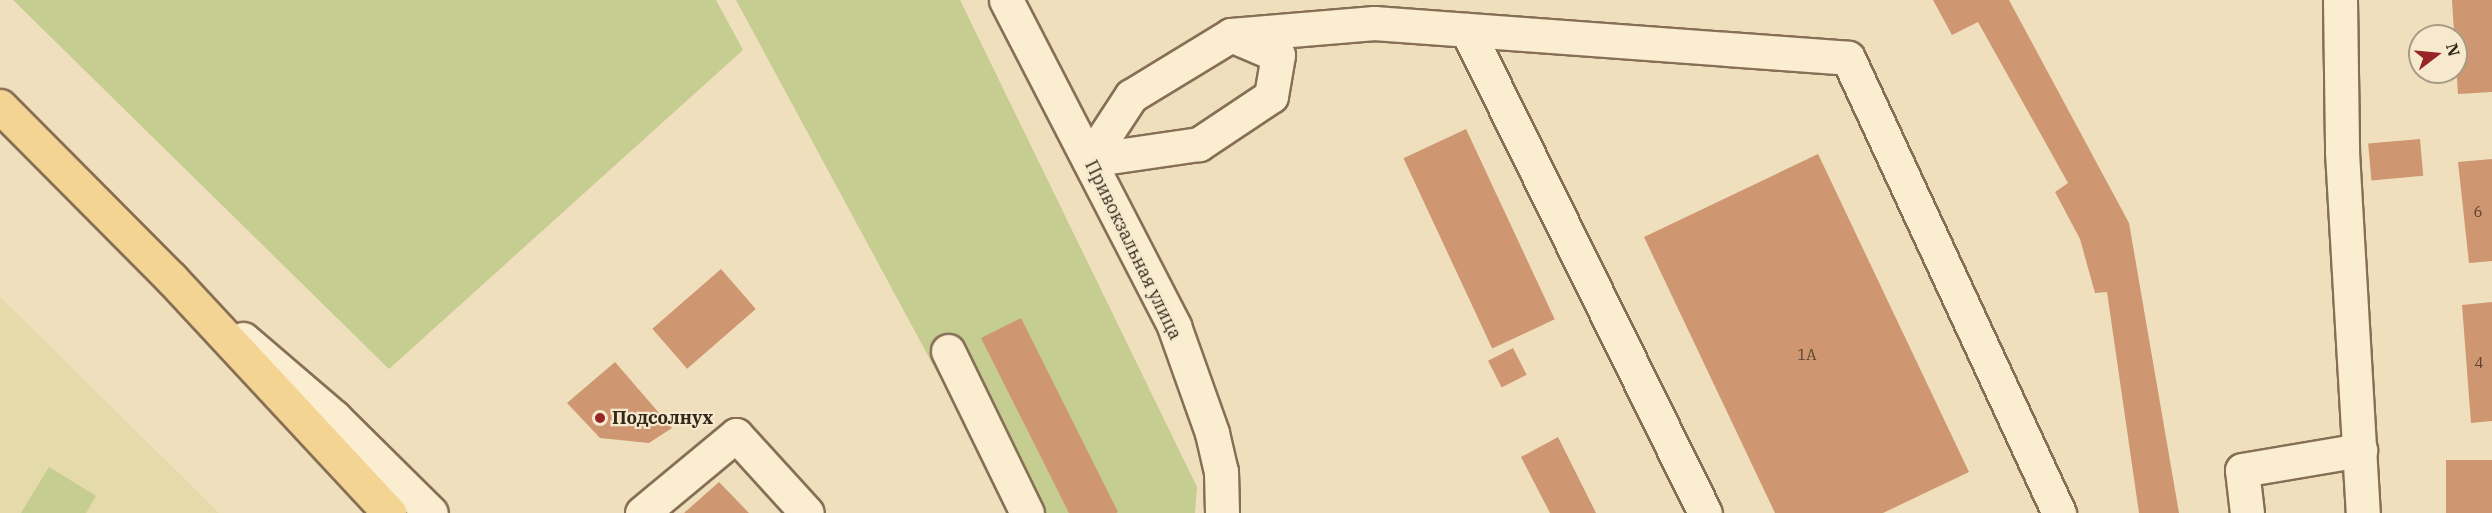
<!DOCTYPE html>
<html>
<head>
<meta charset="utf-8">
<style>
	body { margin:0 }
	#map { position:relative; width:2492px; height:513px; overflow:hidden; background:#efdfbd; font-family:"IBM Plex Serif",serif }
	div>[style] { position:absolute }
	.farmland>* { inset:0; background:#e4daaa }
	.green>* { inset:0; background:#c6cd91 }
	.building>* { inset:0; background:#ce9771; transform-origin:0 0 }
	.roads { filter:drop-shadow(2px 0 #876f56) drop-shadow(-2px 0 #876f56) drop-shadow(0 2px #876f56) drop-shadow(0 -2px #876f56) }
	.minor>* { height:33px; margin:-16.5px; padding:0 16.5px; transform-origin:16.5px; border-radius:16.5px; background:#faedd0 }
	.major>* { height:33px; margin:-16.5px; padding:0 16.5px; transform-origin:16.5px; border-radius:16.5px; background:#f4d492 }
	.dots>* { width:16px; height:16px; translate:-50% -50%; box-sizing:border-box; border:3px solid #f6e9cd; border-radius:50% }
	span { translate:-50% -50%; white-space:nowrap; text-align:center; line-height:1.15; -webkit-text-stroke:4.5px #f6e9cd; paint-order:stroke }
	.number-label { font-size:15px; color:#5c4330 }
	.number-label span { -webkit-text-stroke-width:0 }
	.street-label { font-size:18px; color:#36271b }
	.poi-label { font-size:18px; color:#36271b; font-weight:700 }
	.left { translate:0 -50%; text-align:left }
	.north { position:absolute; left:2408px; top:24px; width:60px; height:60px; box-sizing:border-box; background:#f6e9cd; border:2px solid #a99b86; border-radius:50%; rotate:74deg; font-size:16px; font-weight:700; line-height:24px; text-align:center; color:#36271b }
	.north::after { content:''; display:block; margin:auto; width:21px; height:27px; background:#972427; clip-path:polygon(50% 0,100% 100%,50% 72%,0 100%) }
</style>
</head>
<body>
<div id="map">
	<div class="farmland">
		<div style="clip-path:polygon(0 297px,219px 513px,0 513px)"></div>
	</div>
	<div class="green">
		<div style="clip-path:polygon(13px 0,716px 0,743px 50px,389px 369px)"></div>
		<div style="clip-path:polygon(736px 0,960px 0,1197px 487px,1195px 513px,1013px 513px)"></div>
		<div style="clip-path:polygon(49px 467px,96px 496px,86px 513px,21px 513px)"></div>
	</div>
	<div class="building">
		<div style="clip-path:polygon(1933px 0,2009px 0,2129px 223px,2179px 513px,2139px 513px,2107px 292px,2095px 293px,2080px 239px,2055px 192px,2068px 183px,1978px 22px,1952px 35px)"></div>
		<div style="clip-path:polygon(2452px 0,2492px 0,2492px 92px,2458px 94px)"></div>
		<div style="left:1466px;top:129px;width:210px;height:69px;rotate:65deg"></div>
		<div style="left:2420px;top:139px;width:37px;height:52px;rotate:85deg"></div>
		<div style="clip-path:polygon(1818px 154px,1969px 472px,1883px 513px,1775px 513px,1644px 237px)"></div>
		<div style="clip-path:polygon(2492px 159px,2492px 261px,2469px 263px,2458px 162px)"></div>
		<div style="left:721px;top:269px;width:53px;height:91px;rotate:49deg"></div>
		<div style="clip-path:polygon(2492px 302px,2492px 421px,2471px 423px,2462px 305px)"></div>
		<div style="clip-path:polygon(1021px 318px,1118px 512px,1116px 513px,1069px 513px,981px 338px)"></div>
		<div style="left:1513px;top:348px;width:30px;height:28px;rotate:63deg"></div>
		<div style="clip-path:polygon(615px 362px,672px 428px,649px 443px,600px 438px,567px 403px)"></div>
		<div style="clip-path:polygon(1558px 437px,1596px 513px,1550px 513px,1521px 457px)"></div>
		<div style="left:2492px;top:460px;width:53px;height:46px;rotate:90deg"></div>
		<div style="clip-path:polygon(719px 482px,749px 513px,684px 513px)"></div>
	</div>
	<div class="roads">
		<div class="minor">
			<div style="left:1006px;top:0;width:367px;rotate:62.7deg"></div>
			<div style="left:1174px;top:326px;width:114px;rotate:70.4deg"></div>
			<div style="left:1212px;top:433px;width:39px;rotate:77deg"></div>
			<div style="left:1221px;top:471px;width:42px;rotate:88.6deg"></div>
			<div style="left:2340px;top:0;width:152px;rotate:89.2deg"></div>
			<div style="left:2342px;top:152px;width:362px;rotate:86.7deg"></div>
			<div style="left:1467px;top:30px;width:538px;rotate:63.77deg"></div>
			<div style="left:1231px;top:35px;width:51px;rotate:23.1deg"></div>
			<div style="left:1278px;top:55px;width:42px;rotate:99.7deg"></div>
			<div style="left:1271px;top:96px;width:87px;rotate:146.3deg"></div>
			<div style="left:1199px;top:144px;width:111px;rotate:171.7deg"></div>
			<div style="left:1089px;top:160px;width:77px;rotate:-56.7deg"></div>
			<div style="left:1131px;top:96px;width:117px;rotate:-31.4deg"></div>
			<div style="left:1231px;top:35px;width:144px;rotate:-4.8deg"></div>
			<div style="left:1374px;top:23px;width:475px;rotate:4.2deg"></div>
			<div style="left:1848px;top:58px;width:502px;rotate:65.12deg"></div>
			<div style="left:243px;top:339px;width:120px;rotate:40.6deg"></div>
			<div style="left:334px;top:417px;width:136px;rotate:44.7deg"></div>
			<div style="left:948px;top:351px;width:180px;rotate:64deg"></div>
			<div style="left:642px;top:513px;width:122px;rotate:-39.7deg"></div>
			<div style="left:736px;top:435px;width:105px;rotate:47.7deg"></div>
			<div style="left:2247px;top:513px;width:43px;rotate:-96.6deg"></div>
			<div style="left:2242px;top:470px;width:120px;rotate:-9.6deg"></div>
		</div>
		<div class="major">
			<div style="left:0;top:106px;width:243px;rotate:45.2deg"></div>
			<div style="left:171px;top:278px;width:321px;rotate:47.1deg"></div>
		</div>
	</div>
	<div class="dots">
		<div style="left:600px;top:418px;background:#972427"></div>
	</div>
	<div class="number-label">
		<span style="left:2478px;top:212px">6</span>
		<span style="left:1807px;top:355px">1А</span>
		<span style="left:2479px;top:363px">4</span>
	</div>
	<div class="street-label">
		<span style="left:1133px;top:250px;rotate:64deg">Привокзальная улица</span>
	</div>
	<div class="poi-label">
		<span class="left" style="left:612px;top:418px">Подсолнух</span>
	</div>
	<div class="north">N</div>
</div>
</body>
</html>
